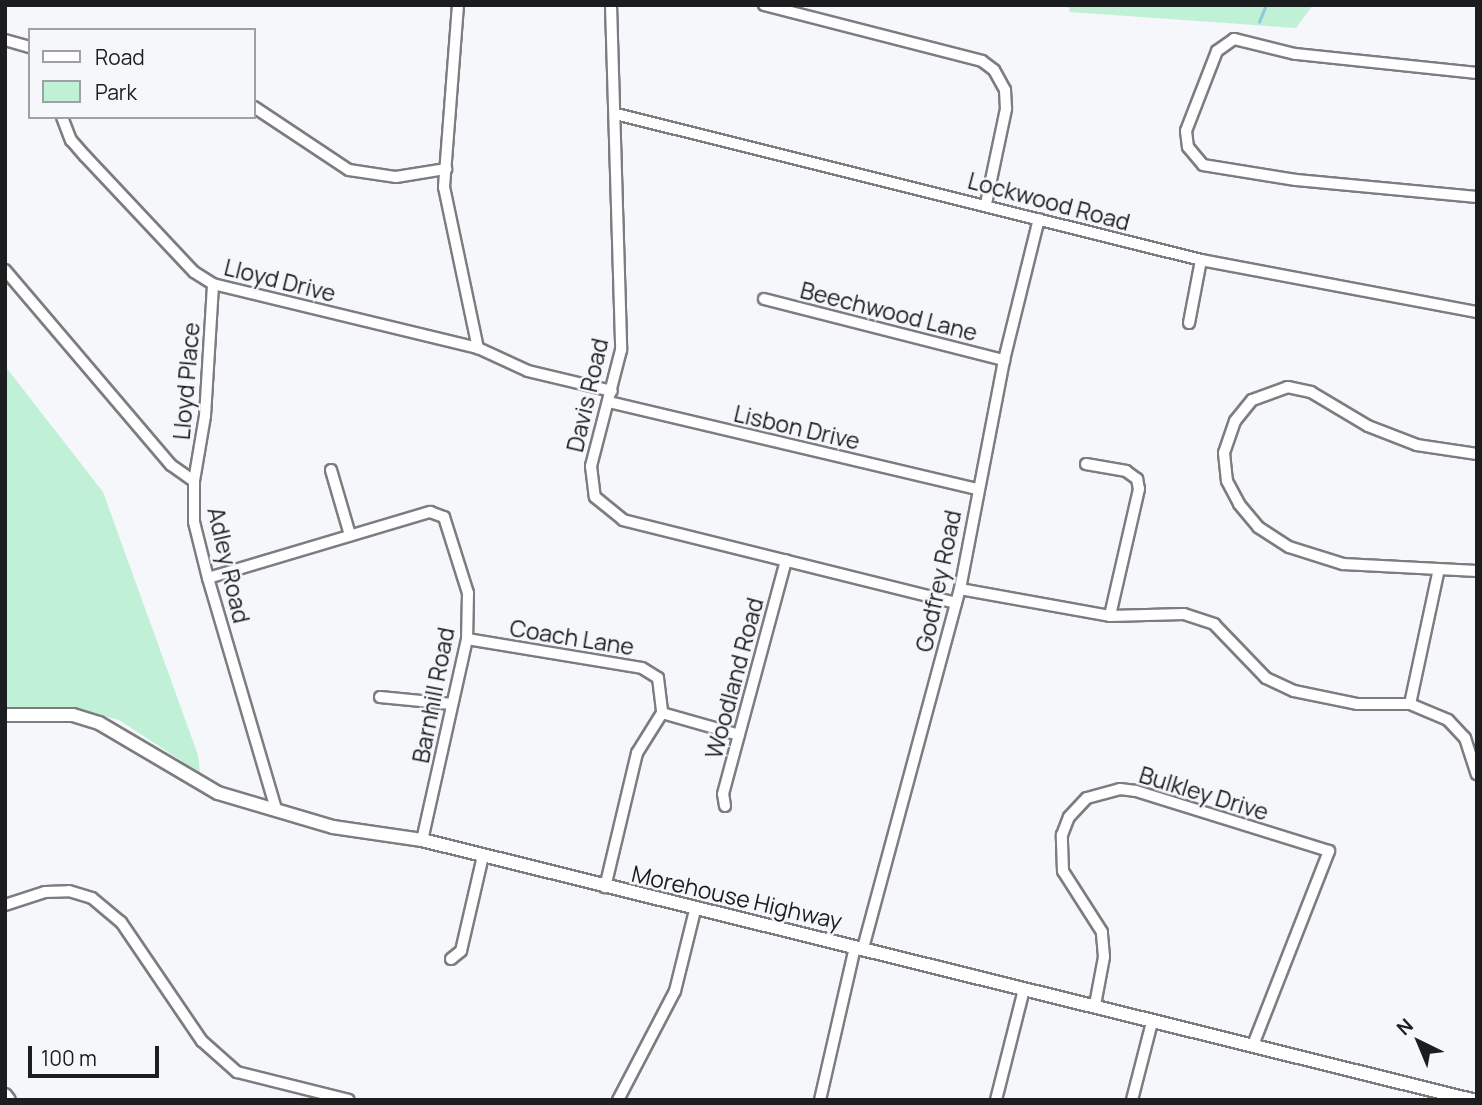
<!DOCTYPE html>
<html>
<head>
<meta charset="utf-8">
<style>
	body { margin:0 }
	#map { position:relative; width:1482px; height:1105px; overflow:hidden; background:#f5f7fb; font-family:Manrope,sans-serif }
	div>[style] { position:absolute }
	.green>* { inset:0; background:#c0f1d6 }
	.stream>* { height:2.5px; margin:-1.25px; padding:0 1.25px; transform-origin:1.25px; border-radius:1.25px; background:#89ccd8 }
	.roads { filter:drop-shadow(2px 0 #7c7d81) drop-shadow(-2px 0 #7c7d81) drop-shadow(0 2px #7c7d81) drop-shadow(0 -2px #7c7d81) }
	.minor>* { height:10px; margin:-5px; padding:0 5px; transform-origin:5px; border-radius:5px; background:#fff }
	.tertiary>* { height:12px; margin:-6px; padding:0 6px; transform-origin:6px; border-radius:6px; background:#fff }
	span { translate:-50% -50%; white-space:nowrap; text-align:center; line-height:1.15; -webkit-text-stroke:5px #f5f7fb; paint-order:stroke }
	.street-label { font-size:23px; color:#1c1d1e }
	.frame { position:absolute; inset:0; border:7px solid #1c1d1e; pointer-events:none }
	.legend { position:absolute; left:28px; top:28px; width:228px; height:91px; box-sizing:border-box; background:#f5f7fb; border:2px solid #9ea0a3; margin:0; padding:9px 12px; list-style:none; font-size:21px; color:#1c1d1e }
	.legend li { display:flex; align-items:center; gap:14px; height:35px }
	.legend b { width:35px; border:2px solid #9ea0a3 }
	.north { position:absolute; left:1384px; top:1007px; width:70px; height:70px; -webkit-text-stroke:5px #f5f7fb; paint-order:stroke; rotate:317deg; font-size:19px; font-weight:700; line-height:28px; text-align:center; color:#1c1d1e }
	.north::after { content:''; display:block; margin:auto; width:24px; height:32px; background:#1c1d1e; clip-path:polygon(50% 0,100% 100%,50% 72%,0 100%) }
	.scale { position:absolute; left:28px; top:1046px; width:131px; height:32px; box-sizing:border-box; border:4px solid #1c1d1e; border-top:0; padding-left:9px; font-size:21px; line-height:24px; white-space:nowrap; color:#1c1d1e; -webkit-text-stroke:5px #f5f7fb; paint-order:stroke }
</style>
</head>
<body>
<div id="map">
	<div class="green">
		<div style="clip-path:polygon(1068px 5px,1313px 5px,1296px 28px,1070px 12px)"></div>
		<div style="clip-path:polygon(5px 366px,103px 492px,198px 755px,200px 773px,119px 720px,68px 707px,5px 707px)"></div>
	</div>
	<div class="stream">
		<div style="left:1259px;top:22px;width:18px;rotate:-68deg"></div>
	</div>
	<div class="roads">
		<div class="minor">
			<div style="left:458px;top:5px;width:183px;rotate:94.4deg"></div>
			<div style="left:444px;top:187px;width:165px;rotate:78.1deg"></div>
			<div style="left:611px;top:5px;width:345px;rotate:88.3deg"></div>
			<div style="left:621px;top:350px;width:120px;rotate:104.5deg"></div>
			<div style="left:591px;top:466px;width:31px;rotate:83deg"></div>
			<div style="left:595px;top:497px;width:36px;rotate:39deg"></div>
			<div style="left:623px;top:520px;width:343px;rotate:14deg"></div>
			<div style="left:764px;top:5px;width:225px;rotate:14.4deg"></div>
			<div style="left:982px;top:61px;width:15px;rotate:37deg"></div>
			<div style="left:994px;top:70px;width:23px;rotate:61deg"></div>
			<div style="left:1005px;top:90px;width:19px;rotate:87deg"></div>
			<div style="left:1006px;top:109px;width:97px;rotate:101.9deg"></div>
			<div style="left:5px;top:40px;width:26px;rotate:16deg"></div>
			<div style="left:1477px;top:73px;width:183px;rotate:-174deg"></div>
			<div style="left:1295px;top:54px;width:63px;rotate:-166.2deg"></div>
			<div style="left:1234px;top:39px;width:21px;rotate:145deg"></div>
			<div style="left:1217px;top:51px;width:86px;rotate:111.2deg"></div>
			<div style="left:1186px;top:131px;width:16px;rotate:83deg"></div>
			<div style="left:1188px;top:147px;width:23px;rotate:50deg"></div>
			<div style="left:1203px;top:165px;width:94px;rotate:9.2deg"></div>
			<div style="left:1296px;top:180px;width:182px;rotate:5.4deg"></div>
			<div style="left:254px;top:107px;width:114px;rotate:33.6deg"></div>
			<div style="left:349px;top:170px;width:48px;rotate:8.5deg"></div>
			<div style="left:396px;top:177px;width:51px;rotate:-9.1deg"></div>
			<div style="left:616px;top:114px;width:603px;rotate:14.01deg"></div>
			<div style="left:1201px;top:260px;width:281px;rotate:10.7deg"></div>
			<div style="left:62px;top:117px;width:25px;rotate:69deg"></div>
			<div style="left:71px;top:140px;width:21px;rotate:49deg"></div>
			<div style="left:85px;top:156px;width:159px;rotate:46.8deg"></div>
			<div style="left:194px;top:272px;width:22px;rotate:32deg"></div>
			<div style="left:213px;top:284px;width:273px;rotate:13.6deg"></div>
			<div style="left:478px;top:348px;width:55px;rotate:24.7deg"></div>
			<div style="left:528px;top:371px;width:86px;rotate:13.4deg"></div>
			<div style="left:5px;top:270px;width:256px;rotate:49.6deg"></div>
			<div style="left:171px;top:465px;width:28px;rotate:35deg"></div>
			<div style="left:194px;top:481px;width:41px;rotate:90deg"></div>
			<div style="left:194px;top:522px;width:58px;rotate:76deg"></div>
			<div style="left:208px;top:578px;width:241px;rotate:73.6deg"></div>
			<div style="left:764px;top:299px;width:248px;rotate:14.3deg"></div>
			<div style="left:1189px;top:323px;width:64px;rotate:-79.2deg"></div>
			<div style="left:609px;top:402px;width:378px;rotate:13.3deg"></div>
			<div style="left:1477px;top:454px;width:61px;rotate:-171.5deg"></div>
			<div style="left:1417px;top:445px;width:53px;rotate:-158.8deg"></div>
			<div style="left:1368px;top:426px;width:66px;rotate:-149.2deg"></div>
			<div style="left:1311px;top:392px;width:24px;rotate:-168deg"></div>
			<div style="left:1288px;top:387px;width:38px;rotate:160deg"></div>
			<div style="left:1252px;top:400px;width:27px;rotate:129deg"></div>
			<div style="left:1235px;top:421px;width:34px;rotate:109deg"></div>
			<div style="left:1224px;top:453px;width:28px;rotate:84deg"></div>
			<div style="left:1227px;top:481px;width:26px;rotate:62deg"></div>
			<div style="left:1239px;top:504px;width:30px;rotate:50deg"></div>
			<div style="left:1258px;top:527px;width:37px;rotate:33deg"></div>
			<div style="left:1289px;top:547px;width:57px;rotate:17.5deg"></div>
			<div style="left:1343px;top:564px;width:134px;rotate:3deg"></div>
			<div style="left:1086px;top:464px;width:41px;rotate:9.9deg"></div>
			<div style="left:1126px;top:471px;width:14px;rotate:36deg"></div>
			<div style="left:1137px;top:479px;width:10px;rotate:79deg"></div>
			<div style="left:1139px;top:489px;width:130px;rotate:102.9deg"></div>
			<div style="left:331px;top:470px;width:68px;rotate:73.7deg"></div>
			<div style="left:194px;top:481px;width:66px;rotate:-80.4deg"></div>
			<div style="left:205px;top:416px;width:132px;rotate:-86.5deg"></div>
			<div style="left:208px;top:578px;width:232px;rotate:-16.6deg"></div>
			<div style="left:430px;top:512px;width:15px;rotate:20deg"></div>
			<div style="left:444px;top:517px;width:80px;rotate:72.5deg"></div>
			<div style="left:468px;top:593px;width:46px;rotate:91.2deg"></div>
			<div style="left:467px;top:639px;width:206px;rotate:102.6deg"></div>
			<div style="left:960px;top:589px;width:152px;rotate:10.2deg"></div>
			<div style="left:1110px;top:616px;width:74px;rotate:-1.5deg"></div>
			<div style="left:1184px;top:614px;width:32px;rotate:18deg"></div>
			<div style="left:1214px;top:624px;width:75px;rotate:46.1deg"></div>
			<div style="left:1266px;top:678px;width:31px;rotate:25deg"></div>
			<div style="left:1294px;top:691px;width:64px;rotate:11.7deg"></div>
			<div style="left:1357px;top:704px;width:53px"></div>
			<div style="left:1410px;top:704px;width:41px;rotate:22.8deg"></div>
			<div style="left:1448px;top:720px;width:25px;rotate:47deg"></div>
			<div style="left:1465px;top:738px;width:38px;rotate:72deg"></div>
			<div style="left:467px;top:639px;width:177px;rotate:9.4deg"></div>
			<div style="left:642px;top:668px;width:19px;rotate:32deg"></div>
			<div style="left:658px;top:678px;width:35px;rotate:83deg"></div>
			<div style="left:662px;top:713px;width:47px;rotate:122deg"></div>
			<div style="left:637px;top:753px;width:138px;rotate:103.4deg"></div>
			<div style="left:380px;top:697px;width:72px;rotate:5.6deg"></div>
			<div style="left:1410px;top:704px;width:138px;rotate:-77.9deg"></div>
			<div style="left:662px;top:713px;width:80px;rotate:15.9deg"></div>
			<div style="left:725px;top:806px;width:12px;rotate:-99deg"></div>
			<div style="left:723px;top:794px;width:242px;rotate:-74.9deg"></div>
			<div style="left:5px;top:905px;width:42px;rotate:-18deg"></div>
			<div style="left:45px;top:892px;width:24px;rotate:-2deg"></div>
			<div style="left:69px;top:891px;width:24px;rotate:17deg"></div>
			<div style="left:92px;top:898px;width:38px;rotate:40deg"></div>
			<div style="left:121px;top:922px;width:144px;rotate:55.8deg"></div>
			<div style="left:202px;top:1041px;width:47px;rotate:41.5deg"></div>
			<div style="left:237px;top:1072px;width:115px;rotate:14deg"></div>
			<div style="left:863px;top:948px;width:372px;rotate:-74.9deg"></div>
			<div style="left:960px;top:589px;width:233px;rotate:-79.1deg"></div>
			<div style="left:1004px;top:360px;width:145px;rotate:-76.1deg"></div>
			<div style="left:451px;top:959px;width:13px;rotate:-39deg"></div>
			<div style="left:461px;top:951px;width:98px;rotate:-77deg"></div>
			<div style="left:1095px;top:1005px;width:49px;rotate:-79.4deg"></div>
			<div style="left:1104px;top:957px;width:25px;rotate:-95deg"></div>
			<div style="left:1102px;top:932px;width:72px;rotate:-122.6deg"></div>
			<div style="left:1063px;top:871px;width:36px;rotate:-92deg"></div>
			<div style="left:1062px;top:835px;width:19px;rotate:-69deg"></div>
			<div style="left:1069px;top:817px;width:26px;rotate:-47deg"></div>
			<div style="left:1087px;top:798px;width:34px;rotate:-15deg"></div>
			<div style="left:1120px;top:789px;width:16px;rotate:7deg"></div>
			<div style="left:1136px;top:791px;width:202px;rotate:17.3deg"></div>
			<div style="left:1329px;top:851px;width:208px;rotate:111.4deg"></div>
			<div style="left:618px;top:1100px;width:123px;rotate:-62.4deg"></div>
			<div style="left:675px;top:991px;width:83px;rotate:-76.1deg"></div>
			<div style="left:820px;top:1100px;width:157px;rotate:-77.1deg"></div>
			<div style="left:996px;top:1100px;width:114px;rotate:-75.8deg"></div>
			<div style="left:1132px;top:1100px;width:81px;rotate:-75.6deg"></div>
		</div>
		<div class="tertiary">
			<div style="left:5px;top:715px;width:68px"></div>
			<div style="left:73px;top:715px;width:27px;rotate:17deg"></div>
			<div style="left:99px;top:723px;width:138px;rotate:30.5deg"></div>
			<div style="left:218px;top:793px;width:120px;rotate:16.5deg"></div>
			<div style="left:333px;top:827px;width:90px;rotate:8.3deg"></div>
			<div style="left:422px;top:840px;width:1082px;rotate:13.91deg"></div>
			<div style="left:5px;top:1095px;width:6px;rotate:51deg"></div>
		</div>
	</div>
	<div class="street-label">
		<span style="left:1049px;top:201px;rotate:15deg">Lockwood Road</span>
		<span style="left:280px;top:280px;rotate:14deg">Lloyd Drive</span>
		<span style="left:889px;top:311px;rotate:14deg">Beechwood Lane</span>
		<span style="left:186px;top:381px;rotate:-85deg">Lloyd Place</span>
		<span style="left:587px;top:395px;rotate:-77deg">Davis Road</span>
		<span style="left:797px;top:427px;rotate:13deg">Lisbon Drive</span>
		<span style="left:229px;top:565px;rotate:77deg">Adley Road</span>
		<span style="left:938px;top:581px;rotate:-78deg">Godfrey Road</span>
		<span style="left:572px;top:637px;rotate:9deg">Coach Lane</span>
		<span style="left:734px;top:678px;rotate:-75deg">Woodland Road</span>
		<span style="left:433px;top:695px;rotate:-79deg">Barnhill Road</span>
		<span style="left:1204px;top:793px;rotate:17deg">Bulkley Drive</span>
		<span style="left:737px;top:897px;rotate:13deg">Morehouse Highway</span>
	</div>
	<div class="frame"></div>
	<ul class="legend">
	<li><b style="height:9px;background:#fff"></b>Road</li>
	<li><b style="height:19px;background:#c0f1d6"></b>Park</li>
	</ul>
	<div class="north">N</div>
	<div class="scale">100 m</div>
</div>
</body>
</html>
